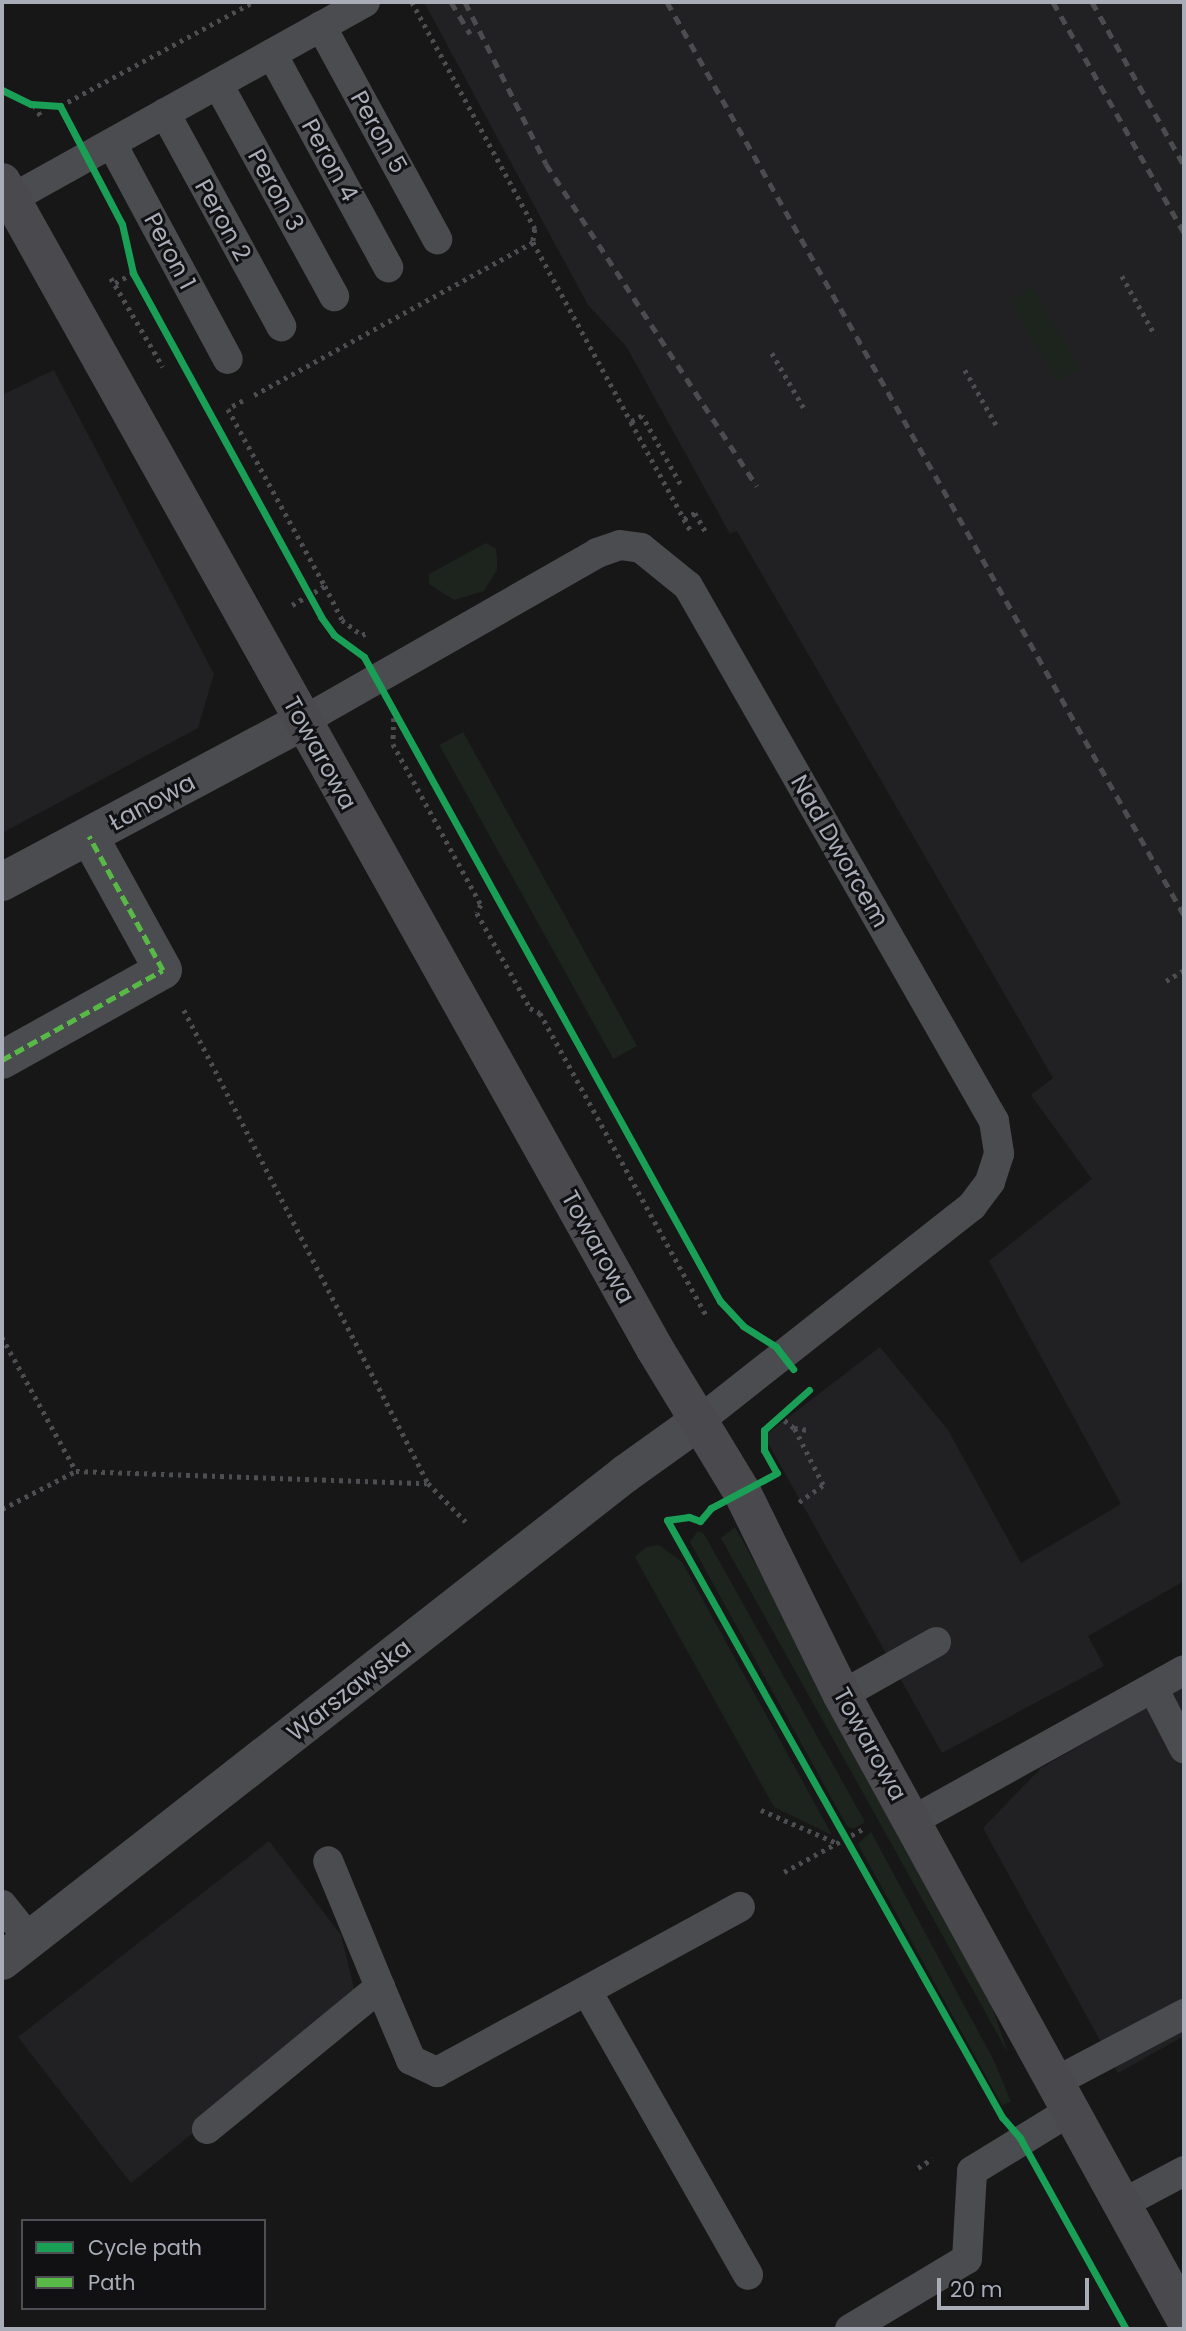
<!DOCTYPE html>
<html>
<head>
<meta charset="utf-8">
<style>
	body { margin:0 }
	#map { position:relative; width:1186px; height:2331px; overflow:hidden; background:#171717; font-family:Poppins,sans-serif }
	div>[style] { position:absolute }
	.built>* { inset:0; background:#212123 }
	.green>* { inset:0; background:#1d241e; transform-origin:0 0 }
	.path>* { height:4.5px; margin-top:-2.25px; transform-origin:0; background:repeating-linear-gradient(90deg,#4d4e52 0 3.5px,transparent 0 8.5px) }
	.lane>* { height:30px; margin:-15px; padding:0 15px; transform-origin:15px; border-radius:15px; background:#4b4c50 }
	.street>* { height:38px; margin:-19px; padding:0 19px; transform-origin:19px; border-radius:19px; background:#4b4c50 }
	.secondary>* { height:38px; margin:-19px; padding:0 19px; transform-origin:19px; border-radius:19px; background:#4a4a4e }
	.rail>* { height:5px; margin-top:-2.5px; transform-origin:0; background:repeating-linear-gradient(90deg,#4b4c4f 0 9px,transparent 0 16px) }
	.quiet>* { height:5px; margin-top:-2.5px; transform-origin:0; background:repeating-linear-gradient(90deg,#58b947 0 10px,transparent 0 15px) }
	.cycleway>* { height:7px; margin:-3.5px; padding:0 3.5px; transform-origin:3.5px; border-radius:3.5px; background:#1a9f57 }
	span { translate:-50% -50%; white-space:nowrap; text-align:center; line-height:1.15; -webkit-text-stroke:6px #111113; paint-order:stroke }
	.street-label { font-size:24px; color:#a8adb8 }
	.frame { position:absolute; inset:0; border:4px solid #a8adb8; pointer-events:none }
	.legend { position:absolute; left:21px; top:2219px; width:245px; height:91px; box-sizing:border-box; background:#111113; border:2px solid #4d4f55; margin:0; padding:9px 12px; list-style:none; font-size:21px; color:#a8adb8 }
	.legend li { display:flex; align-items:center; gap:14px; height:35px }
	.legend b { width:35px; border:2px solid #4d4f55 }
	.scale { position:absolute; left:937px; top:2278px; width:152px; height:32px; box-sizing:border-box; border:4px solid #a8adb8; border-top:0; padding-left:9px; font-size:21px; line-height:24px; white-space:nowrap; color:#a8adb8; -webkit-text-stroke:5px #111113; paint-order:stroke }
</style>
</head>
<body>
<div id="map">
	<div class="built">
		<div style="clip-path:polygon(424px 2px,1184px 2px,1184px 1581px,1088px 1636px,1104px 1666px,942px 1753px,764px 1436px,880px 1347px,948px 1430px,1021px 1563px,1121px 1504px,989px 1261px,1092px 1179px,1031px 1095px,1053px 1078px,737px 531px,730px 534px,626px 346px,588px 305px)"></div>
		<div style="clip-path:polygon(54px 370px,214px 674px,198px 728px,2px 833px,2px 395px)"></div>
		<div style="clip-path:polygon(1184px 1686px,1184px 2036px,1118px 2073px,983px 1828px,1041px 1768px)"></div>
		<div style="clip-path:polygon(269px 1841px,341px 1935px,357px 2001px,131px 2183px,18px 2037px)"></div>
	</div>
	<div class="green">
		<div style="left:1033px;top:287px;width:94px;height:27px;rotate:60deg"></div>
		<div style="clip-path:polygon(486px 543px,496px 549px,497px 559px,497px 570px,484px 591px,454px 600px,429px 584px,429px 574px)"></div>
		<div style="left:463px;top:732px;width:359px;height:27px;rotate:61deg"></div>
		<div style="clip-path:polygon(735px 1527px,977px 1963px,1008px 2053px,721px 1538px)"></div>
		<div style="clip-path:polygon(698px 1531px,704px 1534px,865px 1822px,853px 1829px,847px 1826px,690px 1542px)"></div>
		<div style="clip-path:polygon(659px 1545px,682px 1562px,832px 1835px,774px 1807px,635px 1557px,646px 1547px)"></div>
		<div style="clip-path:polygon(871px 1832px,994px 2061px,1011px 2102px,1002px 2105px,858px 1844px)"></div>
	</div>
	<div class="path">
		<div style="left:412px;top:2px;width:258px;rotate:61.5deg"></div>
		<div style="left:535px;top:229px;width:13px;rotate:99deg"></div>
		<div style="left:34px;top:105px;width:15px;rotate:58deg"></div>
		<div style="left:60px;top:106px;width:219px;rotate:-28.3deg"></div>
		<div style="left:1122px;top:276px;width:68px;rotate:60.8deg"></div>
		<div style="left:111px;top:278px;width:103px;rotate:59.7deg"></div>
		<div style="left:115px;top:283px;width:23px;rotate:-29deg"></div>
		<div style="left:772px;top:353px;width:66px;rotate:59.9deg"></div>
		<div style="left:965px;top:370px;width:64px;rotate:60.3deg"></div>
		<div style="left:254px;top:395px;width:318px;rotate:-28.7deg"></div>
		<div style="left:533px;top:242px;width:205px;rotate:61.4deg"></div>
		<div style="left:243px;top:401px;width:17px;rotate:152deg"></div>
		<div style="left:228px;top:409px;width:202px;rotate:61.3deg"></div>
		<div style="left:680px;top:484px;width:78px;rotate:-119.2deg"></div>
		<div style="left:642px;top:416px;width:13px;rotate:151deg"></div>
		<div style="left:631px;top:422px;width:111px;rotate:61.3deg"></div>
		<div style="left:684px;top:519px;width:13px;rotate:-29deg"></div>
		<div style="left:695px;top:513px;width:24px;rotate:60deg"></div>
		<div style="left:684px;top:519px;width:16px;rotate:60deg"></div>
		<div style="left:292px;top:605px;width:38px;rotate:-30deg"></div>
		<div style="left:325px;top:586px;width:38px;rotate:63deg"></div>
		<div style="left:342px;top:620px;width:25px;rotate:37deg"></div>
		<div style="left:362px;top:635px;width:5px;rotate:-22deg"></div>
		<div style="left:394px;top:718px;width:26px;rotate:92deg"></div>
		<div style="left:393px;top:744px;width:183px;rotate:61.3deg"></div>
		<div style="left:481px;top:905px;width:9px;rotate:117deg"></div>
		<div style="left:477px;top:913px;width:109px;rotate:60.8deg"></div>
		<div style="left:530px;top:1008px;width:11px;rotate:27deg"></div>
		<div style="left:540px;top:1013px;width:348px;rotate:61.2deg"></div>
		<div style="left:1166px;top:981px;width:21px;rotate:-31deg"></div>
		<div style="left:184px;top:1010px;width:532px;rotate:62.71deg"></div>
		<div style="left:428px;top:1483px;width:54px;rotate:45.7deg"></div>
		<div style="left:2px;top:1337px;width:153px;rotate:61.1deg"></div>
		<div style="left:778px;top:1415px;width:21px;rotate:39deg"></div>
		<div style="left:799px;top:1502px;width:29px;rotate:-35deg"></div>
		<div style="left:823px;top:1485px;width:64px;rotate:-117deg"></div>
		<div style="left:794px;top:1428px;width:14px;rotate:8deg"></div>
		<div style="left:2px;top:1509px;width:83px;rotate:-27.2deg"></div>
		<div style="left:76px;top:1471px;width:351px;rotate:2deg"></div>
		<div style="left:761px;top:1810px;width:83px;rotate:23.5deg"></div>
		<div style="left:784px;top:1872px;width:90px;rotate:-28.6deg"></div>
		<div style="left:918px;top:2168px;width:17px;rotate:-33deg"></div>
	</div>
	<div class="lane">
		<div style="left:321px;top:26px;width:243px;rotate:61.4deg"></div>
		<div style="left:272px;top:54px;width:243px;rotate:61.4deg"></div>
		<div style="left:218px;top:84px;width:242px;rotate:61.3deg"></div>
		<div style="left:165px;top:113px;width:243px;rotate:61.4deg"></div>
		<div style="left:112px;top:144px;width:244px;rotate:61.7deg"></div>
		<div style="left:11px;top:199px;width:405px;rotate:-29.1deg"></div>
		<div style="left:303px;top:721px;width:339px;rotate:-29.7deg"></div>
		<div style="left:597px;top:553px;width:24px;rotate:-19deg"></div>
		<div style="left:620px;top:545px;width:21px;rotate:8deg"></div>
		<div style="left:641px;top:548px;width:60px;rotate:39deg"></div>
		<div style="left:688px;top:586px;width:616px;rotate:60.23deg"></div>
		<div style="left:994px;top:1121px;width:33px;rotate:81deg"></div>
		<div style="left:999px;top:1154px;width:29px;rotate:108deg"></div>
		<div style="left:990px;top:1182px;width:30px;rotate:127deg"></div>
		<div style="left:972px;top:1206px;width:347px;rotate:141.8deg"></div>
		<div style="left:1153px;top:1688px;width:68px;rotate:62.7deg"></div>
		<div style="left:842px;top:1695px;width:108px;rotate:-29.4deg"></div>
		<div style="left:912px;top:1821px;width:311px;rotate:-29deg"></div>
		<div style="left:2px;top:1905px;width:45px;rotate:51.3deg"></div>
		<div style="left:380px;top:1987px;width:79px;rotate:67deg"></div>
		<div style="left:411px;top:2060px;width:29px;rotate:25deg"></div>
		<div style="left:437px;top:2072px;width:345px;rotate:-28.6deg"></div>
		<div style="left:588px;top:1993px;width:324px;rotate:60.4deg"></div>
		<div style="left:1055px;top:2082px;width:146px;rotate:-27.8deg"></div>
		<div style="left:207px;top:2129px;width:224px;rotate:-39.4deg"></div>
		<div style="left:380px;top:1987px;width:136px;rotate:-112.4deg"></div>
		<div style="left:1122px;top:2204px;width:70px;rotate:-28deg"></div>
		<div style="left:850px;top:2329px;width:136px;rotate:-30.9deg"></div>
		<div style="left:967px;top:2259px;width:88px;rotate:-86.7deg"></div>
		<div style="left:972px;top:2171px;width:115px;rotate:-31.5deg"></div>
	</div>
	<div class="street">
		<div style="left:2px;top:882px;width:341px;rotate:-28.1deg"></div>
		<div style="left:2px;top:1060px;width:184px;rotate:-29.2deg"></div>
		<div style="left:163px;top:970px;width:153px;rotate:-118.9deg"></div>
		<div style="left:2px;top:1961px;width:791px;rotate:-38.01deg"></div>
		<div style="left:625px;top:1474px;width:91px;rotate:-35.6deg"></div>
	</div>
	<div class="secondary">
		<div style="left:2px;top:182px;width:1337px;rotate:60.77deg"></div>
		<div style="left:655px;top:1349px;width:167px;rotate:58.7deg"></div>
		<div style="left:742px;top:1492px;width:226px;rotate:63.8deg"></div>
		<div style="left:842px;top:1695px;width:710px;rotate:61.2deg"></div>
	</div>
	<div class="rail">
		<div style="left:451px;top:2px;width:37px;rotate:59deg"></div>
		<div style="left:465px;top:2px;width:181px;rotate:63.4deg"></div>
		<div style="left:546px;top:164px;width:385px;rotate:56.8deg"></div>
		<div style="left:667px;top:2px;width:1049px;rotate:60.48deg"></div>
		<div style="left:1053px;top:2px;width:266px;rotate:60.4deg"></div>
		<div style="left:1092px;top:2px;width:187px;rotate:60.6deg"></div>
	</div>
	<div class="quiet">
		<div style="left:2px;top:1060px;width:184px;rotate:-29.2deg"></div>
		<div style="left:163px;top:970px;width:153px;rotate:-118.9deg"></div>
	</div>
	<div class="cycleway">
		<div style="left:2px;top:90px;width:32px;rotate:26deg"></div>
		<div style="left:31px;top:104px;width:29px;rotate:4deg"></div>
		<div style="left:60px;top:106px;width:133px;rotate:62.3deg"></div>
		<div style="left:122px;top:224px;width:50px;rotate:77.3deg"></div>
		<div style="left:133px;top:273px;width:392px;rotate:61.3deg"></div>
		<div style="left:321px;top:617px;width:22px;rotate:54deg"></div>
		<div style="left:334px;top:635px;width:37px;rotate:36deg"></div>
		<div style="left:364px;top:657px;width:736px;rotate:61.07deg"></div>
		<div style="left:720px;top:1301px;width:34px;rotate:47deg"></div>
		<div style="left:743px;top:1326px;width:39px;rotate:32deg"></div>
		<div style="left:776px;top:1347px;width:28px;rotate:52deg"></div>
		<div style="left:809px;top:1390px;width:60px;rotate:138.4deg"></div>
		<div style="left:764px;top:1430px;width:20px;rotate:90deg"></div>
		<div style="left:764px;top:1450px;width:26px;rotate:61deg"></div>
		<div style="left:777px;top:1473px;width:75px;rotate:152.1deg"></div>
		<div style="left:711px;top:1508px;width:17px;rotate:130deg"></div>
		<div style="left:700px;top:1521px;width:12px;rotate:-160deg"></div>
		<div style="left:689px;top:1517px;width:22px;rotate:172deg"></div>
		<div style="left:667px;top:1520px;width:685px;rotate:60.7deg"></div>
		<div style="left:1002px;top:2117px;width:28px;rotate:49deg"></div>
		<div style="left:1020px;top:2138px;width:218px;rotate:61deg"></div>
	</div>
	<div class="street-label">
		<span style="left:379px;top:132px;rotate:61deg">Peron 5</span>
		<span style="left:330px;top:160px;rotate:61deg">Peron 4</span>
		<span style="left:276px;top:190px;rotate:61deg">Peron 3</span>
		<span style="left:223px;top:220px;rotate:61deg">Peron 2</span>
		<span style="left:170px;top:251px;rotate:62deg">Peron 1</span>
		<span style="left:320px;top:753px;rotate:61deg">Towarowa</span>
		<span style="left:152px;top:802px;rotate:-28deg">Łanowa</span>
		<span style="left:840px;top:851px;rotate:60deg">Nad Dworcem</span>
		<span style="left:598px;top:1247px;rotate:61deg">Towarowa</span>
		<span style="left:349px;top:1690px;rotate:-38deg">Warszawska</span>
		<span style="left:870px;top:1744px;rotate:61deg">Towarowa</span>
	</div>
	<div class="frame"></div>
	<ul class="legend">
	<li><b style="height:9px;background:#1a9f57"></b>Cycle path</li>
	<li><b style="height:9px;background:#58b947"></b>Path</li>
	</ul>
	<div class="scale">20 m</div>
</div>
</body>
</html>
